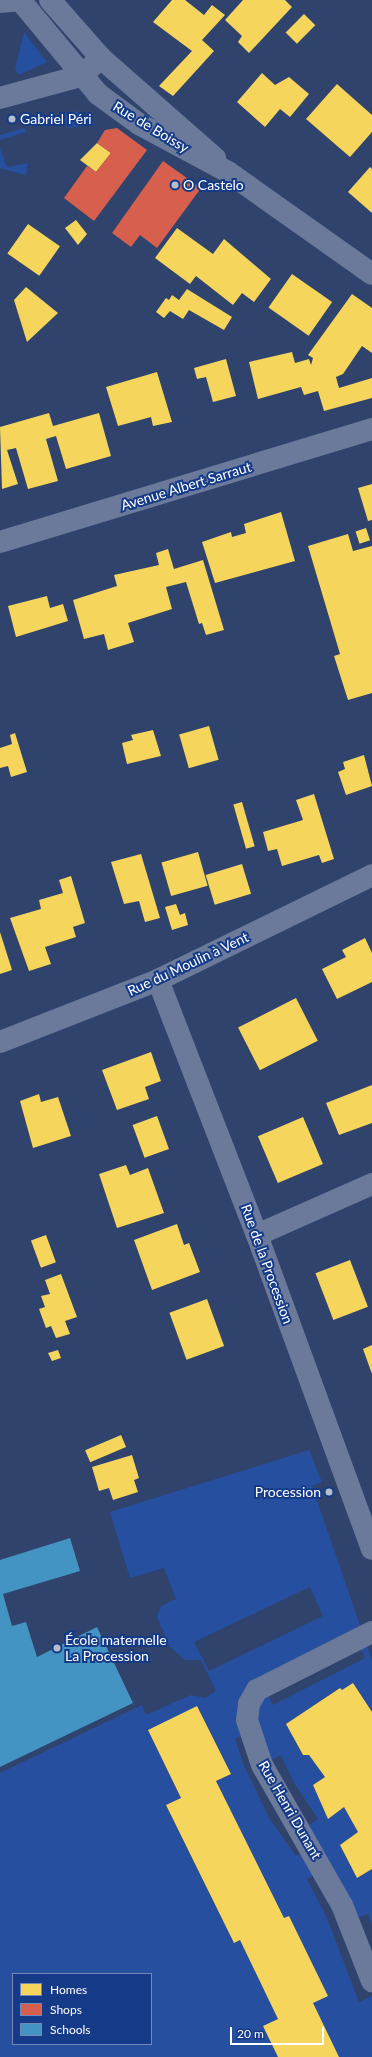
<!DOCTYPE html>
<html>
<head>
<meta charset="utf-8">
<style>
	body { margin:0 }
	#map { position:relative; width:372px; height:2057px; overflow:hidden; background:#2f436d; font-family:Lato,sans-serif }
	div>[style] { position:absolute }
	.green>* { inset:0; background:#274f9f }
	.homes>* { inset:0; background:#f6d55c; transform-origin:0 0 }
	.shops>* { inset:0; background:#d6604d }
	.schools>* { inset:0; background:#4393c3 }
	.minor>* { height:22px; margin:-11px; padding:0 11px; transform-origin:11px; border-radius:11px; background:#6b7a9b }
	.tertiary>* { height:22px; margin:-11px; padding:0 11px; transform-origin:11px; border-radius:11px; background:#6b7a9b }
	.dots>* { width:11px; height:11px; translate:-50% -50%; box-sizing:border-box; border:2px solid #143a88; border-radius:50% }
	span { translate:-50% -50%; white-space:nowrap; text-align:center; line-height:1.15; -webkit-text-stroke:4px #143a88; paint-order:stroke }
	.poi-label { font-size:14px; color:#fff }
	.left { translate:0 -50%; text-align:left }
	.right { translate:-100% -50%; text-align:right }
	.street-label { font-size:14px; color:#fff }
	.legend { position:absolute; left:12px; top:1973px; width:140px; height:72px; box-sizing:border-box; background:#143a88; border:1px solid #7289b8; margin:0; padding:5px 7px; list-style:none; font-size:12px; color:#fff }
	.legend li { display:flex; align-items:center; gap:8px; height:20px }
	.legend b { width:20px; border:1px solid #7289b8 }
	.scale { position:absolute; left:230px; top:2027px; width:94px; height:18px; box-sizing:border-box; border:2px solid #fff; border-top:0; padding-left:5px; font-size:12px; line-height:14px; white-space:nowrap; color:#fff; -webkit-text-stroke:3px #143a88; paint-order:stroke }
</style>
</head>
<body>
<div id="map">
	<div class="green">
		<div style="clip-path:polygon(24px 32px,47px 62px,19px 75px,15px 69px)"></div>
		<div style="clip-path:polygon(76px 111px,96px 125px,68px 128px,65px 120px,44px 127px,42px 122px)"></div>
		<div style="clip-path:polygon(24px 128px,26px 132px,0 140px,0 135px)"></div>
		<div style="clip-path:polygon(0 148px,7px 167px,28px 163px,26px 175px,0 168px)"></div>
		<div style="clip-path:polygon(evenodd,309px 1450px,322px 1482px,312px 1486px,372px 1660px,372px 1712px,352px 1684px,342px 1690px,339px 1688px,286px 1724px,302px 1755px,309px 1755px,325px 1777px,313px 1785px,328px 1818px,344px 1807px,358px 1832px,340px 1845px,357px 1878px,372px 1869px,372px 1924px,368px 1914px,348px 1922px,324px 1870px,307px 1879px,327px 1918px,359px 2002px,372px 1996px,372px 2057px,0 2057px,0 1773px,142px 1705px,146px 1715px,191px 1695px,205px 1698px,216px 1691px,201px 1660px,185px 1660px,170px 1647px,157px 1617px,161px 1606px,176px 1599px,164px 1568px,130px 1578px,110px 1512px,309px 1450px,310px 1587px,323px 1616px,209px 1671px,194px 1642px,310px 1587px,309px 1450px,356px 1640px,365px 1658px,273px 1705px,264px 1687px,356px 1640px,309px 1450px,197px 1706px,231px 1774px,216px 1781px,284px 1918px,289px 1916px,328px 1996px,240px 1940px,234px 1943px,166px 1806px,181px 1798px,148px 1730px,197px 1706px,309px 1450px,253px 1732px,262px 1765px,281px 1755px,294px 1783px,318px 1819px,301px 1831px,311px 1849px,296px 1856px,269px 1818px,243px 1763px,235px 1738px,253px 1732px,309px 1450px,13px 1974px,151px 1974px,151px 2044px,13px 2044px,13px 1974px)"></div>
	</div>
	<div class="homes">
		<div style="clip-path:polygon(172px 0,185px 0,204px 15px,212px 5px,225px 15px,202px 40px,214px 51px,173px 96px,159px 86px,192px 51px,153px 22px)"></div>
		<div style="clip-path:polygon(243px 0,285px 0,292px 7px,249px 53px,238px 42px,242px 36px,225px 20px)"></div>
		<div style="left:304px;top:14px;width:16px;height:26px;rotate:45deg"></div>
		<div style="clip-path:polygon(262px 73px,275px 85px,289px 77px,309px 94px,290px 117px,280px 109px,265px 127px,237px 102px)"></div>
		<div style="clip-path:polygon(337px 84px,372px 115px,372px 132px,350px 157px,306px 119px)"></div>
		<div style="clip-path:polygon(97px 143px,111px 153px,96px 172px,80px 160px)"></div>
		<div style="clip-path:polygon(370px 167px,372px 169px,372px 213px,348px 192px)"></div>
		<div style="clip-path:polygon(76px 220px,87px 234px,78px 245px,65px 228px)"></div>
		<div style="left:28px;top:224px;width:39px;height:36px;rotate:35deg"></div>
		<div style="clip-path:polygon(177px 228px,213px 254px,224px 239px,271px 279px,254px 302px,242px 293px,233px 305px,196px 276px,190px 284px,155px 258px)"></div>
		<div style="left:292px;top:274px;width:49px;height:41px;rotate:35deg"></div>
		<div style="clip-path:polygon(26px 287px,58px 313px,27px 342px,14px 300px)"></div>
		<div style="clip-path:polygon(187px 289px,232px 317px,224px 330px,189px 310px,183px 319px,170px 311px,164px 318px,156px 312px,166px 298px,169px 300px,172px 295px,179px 300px)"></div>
		<div style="clip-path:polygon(352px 294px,372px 308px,372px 353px,362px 346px,343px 374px,336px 377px,339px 388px,372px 378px,372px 398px,324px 411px,318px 391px,304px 395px,301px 387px,258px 399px,249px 362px,292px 352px,295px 363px,309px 359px,311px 365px,313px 358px,308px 355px)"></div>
		<div style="clip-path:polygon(226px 359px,236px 396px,213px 402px,206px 377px,197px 379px,194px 368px)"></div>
		<div style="clip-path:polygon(157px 372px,172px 422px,153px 426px,151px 417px,118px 426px,106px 387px)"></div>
		<div style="clip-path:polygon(49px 413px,53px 426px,99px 413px,111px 456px,66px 469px,56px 436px,46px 439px,58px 481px,28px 489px,16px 448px,7px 450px,18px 484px,2px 489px,0 427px)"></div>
		<div style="clip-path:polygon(372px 484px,372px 520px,368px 521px,358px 488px)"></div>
		<div style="clip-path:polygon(281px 512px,295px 561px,215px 583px,202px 542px,231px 532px,232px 537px,246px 533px,244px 524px)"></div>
		<div style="left:366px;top:528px;width:13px;height:11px;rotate:72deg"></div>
		<div style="clip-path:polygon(348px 534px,353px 551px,372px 546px,372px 693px,348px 700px,334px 656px,340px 654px,308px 546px)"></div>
		<div style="clip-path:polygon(168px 549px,174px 569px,203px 560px,224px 630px,206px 635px,202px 623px,199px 624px,186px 582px,166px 587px,172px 609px,128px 623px,134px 642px,108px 650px,104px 634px,84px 639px,73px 600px,117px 586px,114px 575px,159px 565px,156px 553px)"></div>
		<div style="clip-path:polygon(47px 596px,50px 608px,63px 604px,68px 621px,16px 637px,8px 606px)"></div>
		<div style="left:209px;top:726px;width:35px;height:31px;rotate:74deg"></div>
		<div style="clip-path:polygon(153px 730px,161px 756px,127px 764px,122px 743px,133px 740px,131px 735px)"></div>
		<div style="clip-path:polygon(15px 733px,27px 772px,11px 777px,8px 766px,0 768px,0 748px,12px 744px,10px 735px)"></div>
		<div style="clip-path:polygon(364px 755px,372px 786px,346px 795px,338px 772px,345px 769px,343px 762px)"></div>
		<div style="clip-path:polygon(314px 794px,334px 859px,322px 863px,319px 855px,282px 866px,277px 849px,268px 851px,263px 832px,303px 820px,296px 800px)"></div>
		<div style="left:242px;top:802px;width:46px;height:9px;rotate:74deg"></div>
		<div style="left:198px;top:852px;width:35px;height:38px;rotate:74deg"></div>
		<div style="clip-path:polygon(141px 854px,160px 918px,145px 922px,139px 901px,124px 904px,111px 862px)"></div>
		<div style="left:242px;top:864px;width:31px;height:38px;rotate:73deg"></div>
		<div style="clip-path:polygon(71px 876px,85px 923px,73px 927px,76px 937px,45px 947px,51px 964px,29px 971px,10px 918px,41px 909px,39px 900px,63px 893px,59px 880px)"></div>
		<div style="clip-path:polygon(176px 904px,180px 915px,185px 913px,188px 925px,172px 930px,165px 907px)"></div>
		<div style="clip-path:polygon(0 932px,12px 970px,0 974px)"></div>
		<div style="clip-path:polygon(365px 938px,372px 953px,372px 982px,337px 999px,322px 969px,346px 957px,342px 950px)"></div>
		<div style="left:296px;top:998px;width:48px;height:65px;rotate:63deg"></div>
		<div style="clip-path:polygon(151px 1052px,161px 1081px,145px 1087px,149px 1099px,117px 1110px,102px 1070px)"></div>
		<div style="clip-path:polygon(372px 1085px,372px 1123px,339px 1135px,326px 1103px)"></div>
		<div style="clip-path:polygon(39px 1094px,41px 1102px,58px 1097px,71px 1136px,33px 1148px,20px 1101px)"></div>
		<div style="left:157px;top:1116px;width:35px;height:26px;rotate:70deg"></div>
		<div style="left:303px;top:1117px;width:51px;height:49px;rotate:67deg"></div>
		<div style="clip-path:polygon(126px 1165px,130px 1175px,148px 1168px,164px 1213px,117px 1228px,99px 1174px)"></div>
		<div style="clip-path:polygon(177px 1224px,184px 1245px,189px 1243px,200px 1272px,152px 1290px,134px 1240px)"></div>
		<div style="left:46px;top:1235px;width:29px;height:16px;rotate:70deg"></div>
		<div style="left:350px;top:1260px;width:50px;height:37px;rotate:69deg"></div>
		<div style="clip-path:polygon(61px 1274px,77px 1317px,65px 1321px,70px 1334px,56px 1338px,51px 1326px,46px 1328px,39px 1309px,45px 1307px,41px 1296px,50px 1294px,45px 1280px)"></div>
		<div style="left:207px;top:1299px;width:50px;height:40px;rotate:70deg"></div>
		<div style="clip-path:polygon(372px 1345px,372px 1374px,363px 1349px)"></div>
		<div style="clip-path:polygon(58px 1350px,61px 1358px,52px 1361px,48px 1353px)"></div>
		<div style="left:121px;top:1435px;width:13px;height:39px;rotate:67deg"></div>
		<div style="clip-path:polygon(132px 1455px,139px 1478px,134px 1480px,138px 1492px,113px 1500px,109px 1488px,99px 1491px,92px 1467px)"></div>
		<div style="clip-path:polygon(353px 1683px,372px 1712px,372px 1869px,357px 1878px,340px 1845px,358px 1832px,344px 1807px,328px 1819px,313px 1785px,325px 1777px,309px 1755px,303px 1755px,286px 1724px,340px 1688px,342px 1690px)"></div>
		<div style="clip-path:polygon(197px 1706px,231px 1774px,216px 1781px,284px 1918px,289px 1916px,328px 1996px,313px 2003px,339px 2057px,278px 2057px,263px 2026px,278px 2019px,240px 1940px,234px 1943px,166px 1805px,181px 1798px,148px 1730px)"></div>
	</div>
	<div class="shops">
		<div style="clip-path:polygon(117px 128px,147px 150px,94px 221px,64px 198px,87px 166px,96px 172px,111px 153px,97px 143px,105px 130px)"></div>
		<div style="clip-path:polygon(163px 161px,201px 188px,157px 248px,140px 235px,131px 247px,112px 233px)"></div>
	</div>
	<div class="schools">
		<div style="clip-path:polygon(70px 1538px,80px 1571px,3px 1594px,12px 1626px,26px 1622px,37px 1657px,97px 1627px,133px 1703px,0 1767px,0 1560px)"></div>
	</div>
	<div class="minor">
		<div style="left:0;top:2px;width:22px;rotate:-5deg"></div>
		<div style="left:0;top:98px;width:84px;rotate:-15.2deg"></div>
		<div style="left:81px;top:76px;width:27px;rotate:-42deg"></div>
		<div style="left:0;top:542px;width:389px;rotate:-16.9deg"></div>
		<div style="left:158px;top:980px;width:274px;rotate:68.8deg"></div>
		<div style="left:257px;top:1235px;width:334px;rotate:69.9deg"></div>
		<div style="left:0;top:1042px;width:170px;rotate:-21.4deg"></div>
		<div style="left:158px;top:980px;width:238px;rotate:-26.1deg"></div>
		<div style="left:257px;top:1235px;width:126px;rotate:-23.9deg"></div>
		<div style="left:372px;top:1632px;width:129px;rotate:153.2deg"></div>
		<div style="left:257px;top:1690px;width:16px;rotate:120deg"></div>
		<div style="left:249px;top:1704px;width:16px;rotate:97deg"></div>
		<div style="left:247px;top:1720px;width:47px;rotate:71.6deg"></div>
		<div style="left:262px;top:1765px;width:161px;rotate:60.3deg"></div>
		<div style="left:342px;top:1905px;width:82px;rotate:68.5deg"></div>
	</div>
	<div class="tertiary">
		<div style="left:20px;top:0;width:122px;rotate:50.3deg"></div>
		<div style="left:98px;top:94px;width:51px;rotate:36.2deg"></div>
		<div style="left:139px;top:124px;width:101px;rotate:28.3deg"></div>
		<div style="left:228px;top:172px;width:176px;rotate:35.3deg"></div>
		<div style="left:50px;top:0;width:77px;rotate:48.7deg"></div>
		<div style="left:101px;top:58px;width:152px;rotate:41.3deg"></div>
	</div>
	<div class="dots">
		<div style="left:12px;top:119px;background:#b6bdcc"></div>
		<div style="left:175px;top:185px;background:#b6bdcc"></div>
		<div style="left:329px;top:1492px;background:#b6bdcc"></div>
		<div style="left:57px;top:1648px;background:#b6bdcc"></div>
	</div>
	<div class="poi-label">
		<span class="left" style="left:20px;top:119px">Gabriel Péri</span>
		<span class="left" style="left:183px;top:185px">O Castelo</span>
		<span class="right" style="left:321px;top:1492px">Procession</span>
		<span class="left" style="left:65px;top:1648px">École maternelle<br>La Procession</span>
	</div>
	<div class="street-label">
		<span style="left:151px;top:127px;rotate:31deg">Rue de Boissy</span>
		<span style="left:186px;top:486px;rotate:-17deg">Avenue Albert Sarraut</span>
		<span style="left:188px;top:964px;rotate:-25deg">Rue du Moulin à Vent</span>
		<span style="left:267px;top:1264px;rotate:70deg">Rue de la Procession</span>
		<span style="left:290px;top:1810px;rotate:60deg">Rue Henri Dunant</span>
	</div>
	<ul class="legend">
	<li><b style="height:11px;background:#f6d55c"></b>Homes</li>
	<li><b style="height:11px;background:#d6604d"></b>Shops</li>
	<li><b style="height:11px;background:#4393c3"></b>Schools</li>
	</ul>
	<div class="scale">20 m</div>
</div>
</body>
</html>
